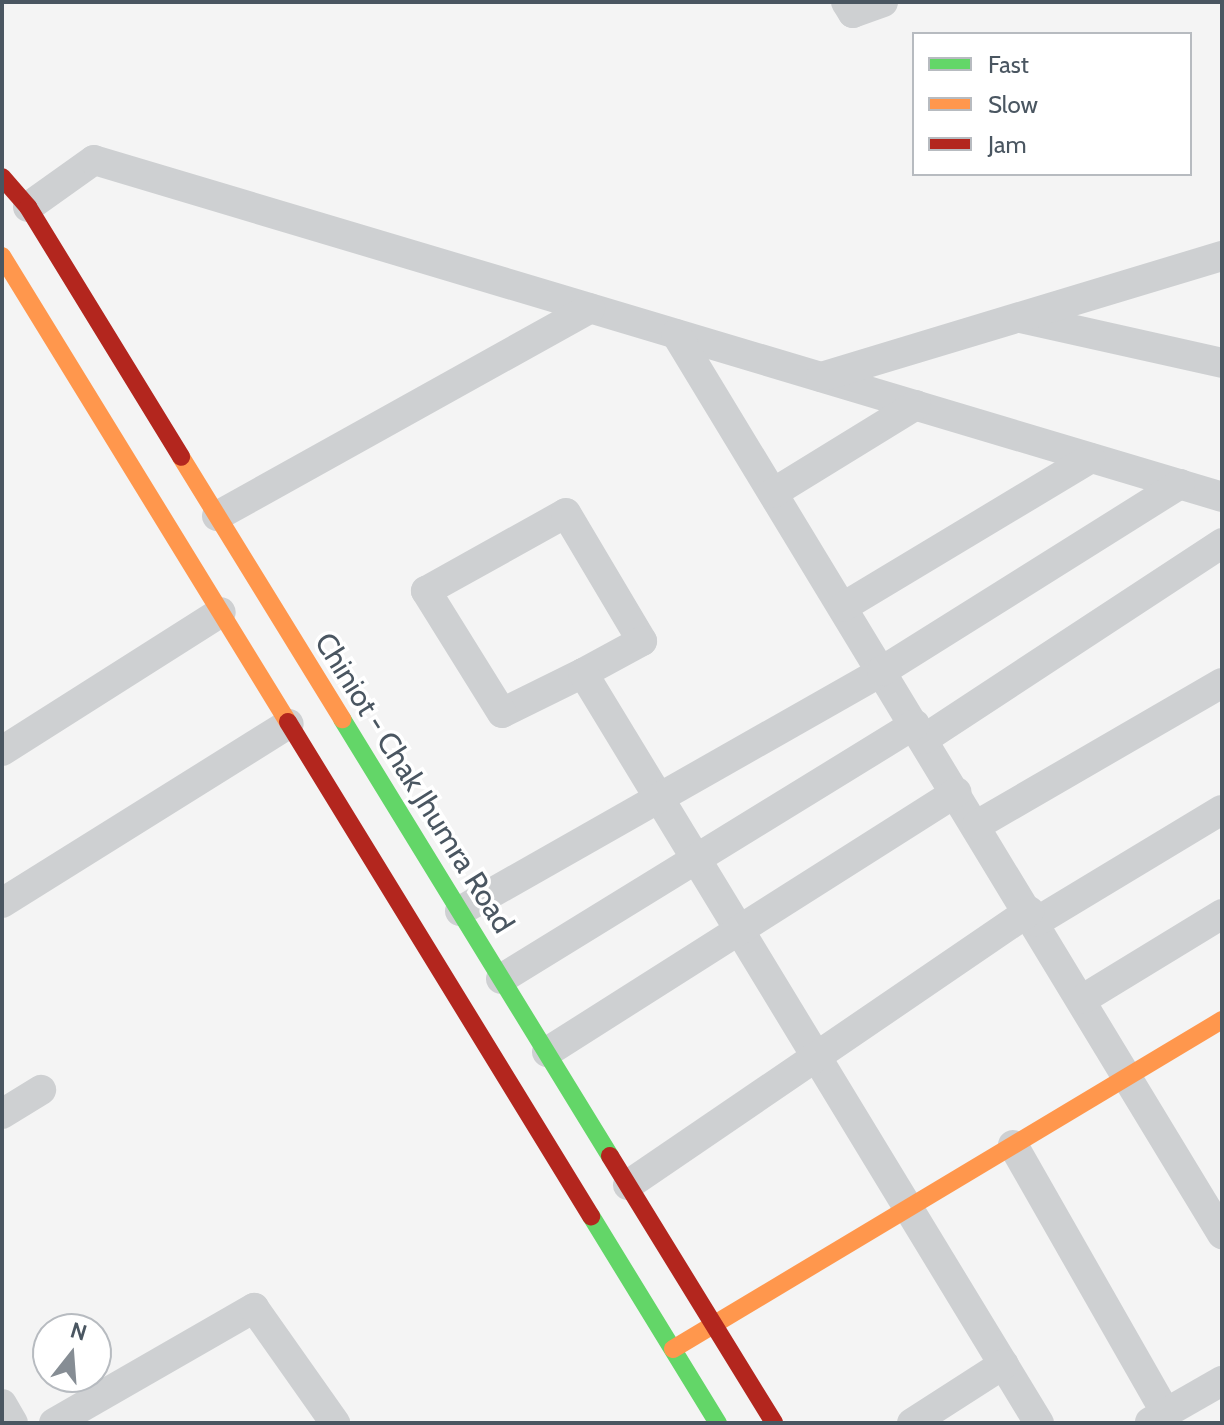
<!DOCTYPE html>
<html>
<head>
<meta charset="utf-8">
<style>
	body { margin:0 }
	#map { position:relative; width:1224px; height:1425px; overflow:hidden; background:#f4f4f4; font-family:Cabin,sans-serif }
	div>[style] { position:absolute }
	.street>* { height:30px; margin:-15px; padding:0 15px; transform-origin:15px; border-radius:15px; background:#ced0d2 }
	.fast>* { height:18px; margin:-9px; padding:0 9px; transform-origin:9px; border-radius:9px; background:#63d668 }
	.slow>* { height:18px; margin:-9px; padding:0 9px; transform-origin:9px; border-radius:9px; background:#ff974d }
	.jam>* { height:18px; margin:-9px; padding:0 9px; transform-origin:9px; border-radius:9px; background:#b3261e }
	span { translate:-50% -50%; white-space:nowrap; text-align:center; line-height:1.15; -webkit-text-stroke:7px #fff; paint-order:stroke }
	.street-label { font-size:30px; color:#4a5661 }
	.frame { position:absolute; inset:0; border:4px solid #4a5661; pointer-events:none }
	.legend { position:absolute; left:912px; top:32px; width:280px; height:144px; box-sizing:border-box; background:#fff; border:2px solid #b7bbc0; margin:0; padding:10px 14px; list-style:none; font-size:24px; color:#4a5661 }
	.legend li { display:flex; align-items:center; gap:16px; height:40px }
	.legend b { width:40px; border:2px solid #b7bbc0 }
	.north { position:absolute; left:32px; top:1313px; width:80px; height:80px; box-sizing:border-box; background:#fff; border:2px solid #b7bbc0; border-radius:50%; rotate:17deg; font-size:22px; font-weight:700; line-height:32px; text-align:center; color:#4a5661 }
	.north::after { content:''; display:block; margin:auto; width:28px; height:36px; background:#868d94; clip-path:polygon(50% 0,100% 100%,50% 72%,0 100%) }
</style>
</head>
<body>
<div id="map">
	<div class="street">
		<div style="left:846px;top:2px;width:13px;rotate:58deg"></div>
		<div style="left:853px;top:13px;width:32px;rotate:-20deg"></div>
		<div style="left:28px;top:207px;width:81px;rotate:-35.5deg"></div>
		<div style="left:94px;top:160px;width:1177px;rotate:16.63deg"></div>
		<div style="left:1021px;top:318px;width:206px;rotate:12.6deg"></div>
		<div style="left:676px;top:334px;width:1053px;rotate:58.76deg"></div>
		<div style="left:821px;top:377px;width:419px;rotate:-16.8deg"></div>
		<div style="left:773px;top:493px;width:168px;rotate:-31.6deg"></div>
		<div style="left:217px;top:516px;width:427px;rotate:-29.1deg"></div>
		<div style="left:843px;top:607px;width:289px;rotate:-31deg"></div>
		<div style="left:583px;top:673px;width:90px;rotate:153.7deg"></div>
		<div style="left:502px;top:713px;width:144px;rotate:-121.9deg"></div>
		<div style="left:426px;top:591px;width:160px;rotate:-29.1deg"></div>
		<div style="left:566px;top:513px;width:149px;rotate:59.3deg"></div>
		<div style="left:642px;top:641px;width:67px;rotate:151.5deg"></div>
		<div style="left:583px;top:673px;width:878px;rotate:58.7deg"></div>
		<div style="left:924px;top:739px;width:357px;rotate:-33.3deg"></div>
		<div style="left:2px;top:751px;width:259px;rotate:-32.4deg"></div>
		<div style="left:977px;top:825px;width:283px;rotate:-30.1deg"></div>
		<div style="left:2px;top:903px;width:338px;rotate:-32deg"></div>
		<div style="left:460px;top:911px;width:485px;rotate:-29.6deg"></div>
		<div style="left:882px;top:671px;width:352px;rotate:-32.1deg"></div>
		<div style="left:1036px;top:922px;width:217px;rotate:-31.1deg"></div>
		<div style="left:501px;top:979px;width:486px;rotate:-31.6deg"></div>
		<div style="left:1083px;top:999px;width:163px;rotate:-31.4deg"></div>
		<div style="left:547px;top:1052px;width:485px;rotate:-32.4deg"></div>
		<div style="left:2px;top:1114px;width:46px;rotate:-31.6deg"></div>
		<div style="left:1013px;top:1145px;width:309px;rotate:60.3deg"></div>
		<div style="left:628px;top:1185px;width:486px;rotate:-34.3deg"></div>
		<div style="left:2px;top:1404px;width:22px;rotate:60deg"></div>
		<div style="left:1150px;top:1422px;width:83px;rotate:-29.7deg"></div>
		<div style="left:54px;top:1423px;width:231px;rotate:-29.9deg"></div>
		<div style="left:254px;top:1308px;width:141px;rotate:54.8deg"></div>
		<div style="left:912px;top:1423px;width:109px;rotate:-32.7deg"></div>
	</div>
	<div class="fast">
		<div style="left:342px;top:719px;width:513px;rotate:58.48deg"></div>
		<div style="left:591px;top:1216px;width:243px;rotate:58.5deg"></div>
	</div>
	<div class="slow">
		<div style="left:2px;top:256px;width:547px;rotate:58.46deg"></div>
		<div style="left:181px;top:457px;width:308px;rotate:58.4deg"></div>
		<div style="left:673px;top:1349px;width:640px;rotate:-30.93deg"></div>
	</div>
	<div class="jam">
		<div style="left:2px;top:177px;width:40px;rotate:49deg"></div>
		<div style="left:28px;top:207px;width:293px;rotate:58.5deg"></div>
		<div style="left:288px;top:722px;width:580px;rotate:58.48deg"></div>
		<div style="left:610px;top:1156px;width:313px;rotate:58.4deg"></div>
	</div>
	<div class="street-label">
		<span style="left:414px;top:783px;rotate:58deg">Chiniot - Chak Jhumra Road</span>
	</div>
	<div class="frame"></div>
	<ul class="legend">
	<li><b style="height:10px;background:#63d668"></b>Fast</li>
	<li><b style="height:10px;background:#ff974d"></b>Slow</li>
	<li><b style="height:10px;background:#b3261e"></b>Jam</li>
	</ul>
	<div class="north">N</div>
</div>
</body>
</html>
